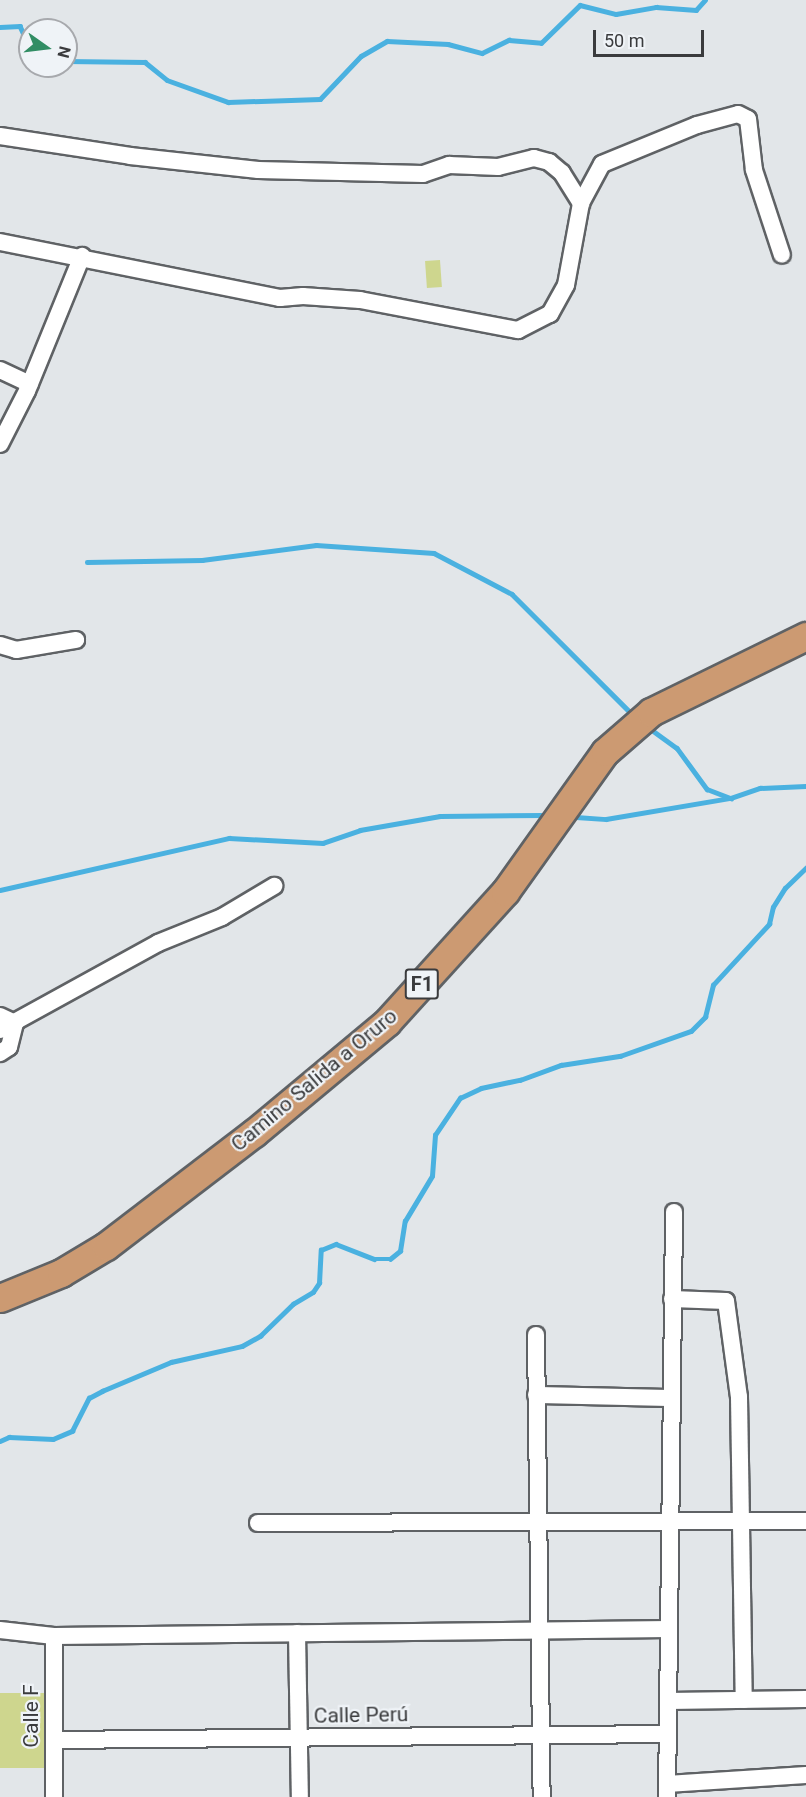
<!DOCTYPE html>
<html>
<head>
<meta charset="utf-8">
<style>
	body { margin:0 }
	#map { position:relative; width:806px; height:1797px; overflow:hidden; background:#e2e6e9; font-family:Roboto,sans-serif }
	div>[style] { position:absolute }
	.green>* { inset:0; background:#ced68e; transform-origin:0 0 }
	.stream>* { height:4.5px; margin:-2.25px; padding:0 2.25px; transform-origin:2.25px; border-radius:2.25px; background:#4ab1e0 }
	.roads { filter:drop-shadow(2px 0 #5f6265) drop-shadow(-2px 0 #5f6265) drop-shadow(0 2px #5f6265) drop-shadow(0 -2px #5f6265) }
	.minor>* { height:16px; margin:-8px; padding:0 8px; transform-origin:8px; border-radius:8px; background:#fff }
	.trunk>* { height:27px; margin:-13.5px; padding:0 13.5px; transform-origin:13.5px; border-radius:13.5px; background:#cc9a72 }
	span { translate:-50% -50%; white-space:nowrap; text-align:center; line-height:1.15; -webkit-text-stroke:4.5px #eff3f7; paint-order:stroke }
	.shield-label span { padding:2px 4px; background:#eff3f7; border:2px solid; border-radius:4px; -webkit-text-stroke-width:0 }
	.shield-label { font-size:20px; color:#3a3b3d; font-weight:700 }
	.street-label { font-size:21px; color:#3a3b3d }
	.north { position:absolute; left:18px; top:18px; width:60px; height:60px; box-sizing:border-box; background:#eff3f7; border:2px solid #a7a9ad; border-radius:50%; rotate:104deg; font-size:16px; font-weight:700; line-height:24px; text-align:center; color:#3a3b3d }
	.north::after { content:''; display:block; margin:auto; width:21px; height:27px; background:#318d64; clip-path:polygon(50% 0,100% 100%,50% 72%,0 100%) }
	.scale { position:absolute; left:593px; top:30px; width:111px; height:27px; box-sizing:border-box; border:3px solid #3a3b3d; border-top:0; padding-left:8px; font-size:18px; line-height:21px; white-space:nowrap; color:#3a3b3d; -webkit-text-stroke:4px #eff3f7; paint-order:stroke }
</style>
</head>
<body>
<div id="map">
	<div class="green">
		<div style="left:440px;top:260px;width:27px;height:15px;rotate:86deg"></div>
		<div style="left:47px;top:1693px;width:75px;height:47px;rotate:90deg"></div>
	</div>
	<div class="stream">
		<div style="left:0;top:27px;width:20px;rotate:-3deg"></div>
		<div style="left:20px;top:26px;width:23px;rotate:65deg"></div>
		<div style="left:66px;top:61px;width:79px;rotate:0.7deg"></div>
		<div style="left:145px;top:62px;width:28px;rotate:39deg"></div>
		<div style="left:167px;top:80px;width:65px;rotate:19.8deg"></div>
		<div style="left:228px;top:102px;width:92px;rotate:-1.9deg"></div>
		<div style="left:320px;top:99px;width:59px;rotate:-46.4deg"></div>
		<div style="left:361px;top:56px;width:30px;rotate:-30deg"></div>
		<div style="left:387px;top:41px;width:61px;rotate:2.8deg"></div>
		<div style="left:448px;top:44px;width:35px;rotate:15deg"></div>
		<div style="left:482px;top:53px;width:30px;rotate:-26deg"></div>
		<div style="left:509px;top:40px;width:32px;rotate:5deg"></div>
		<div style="left:541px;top:43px;width:54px;rotate:-44.3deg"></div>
		<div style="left:580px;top:5px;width:37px;rotate:14deg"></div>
		<div style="left:616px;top:14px;width:41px;rotate:-9.9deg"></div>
		<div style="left:656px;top:7px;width:40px;rotate:4.3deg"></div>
		<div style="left:696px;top:10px;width:13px;rotate:-48deg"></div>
		<div style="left:87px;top:562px;width:115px;rotate:-1deg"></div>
		<div style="left:202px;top:560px;width:115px;rotate:-7.5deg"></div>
		<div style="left:316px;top:545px;width:118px;rotate:3.9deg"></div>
		<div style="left:434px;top:553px;width:88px;rotate:27.7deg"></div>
		<div style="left:512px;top:594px;width:173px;rotate:45deg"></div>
		<div style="left:652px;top:730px;width:31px;rotate:36deg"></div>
		<div style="left:677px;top:748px;width:51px;rotate:53.8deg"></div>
		<div style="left:707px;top:789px;width:26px;rotate:21deg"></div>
		<div style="left:731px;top:798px;width:31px;rotate:-19deg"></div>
		<div style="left:760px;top:788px;width:46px;rotate:-2.5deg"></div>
		<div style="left:576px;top:817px;width:30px;rotate:4deg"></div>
		<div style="left:606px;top:819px;width:126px;rotate:-9.6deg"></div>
		<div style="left:0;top:890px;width:235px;rotate:-12.8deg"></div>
		<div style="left:229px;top:838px;width:94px;rotate:3deg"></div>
		<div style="left:323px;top:843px;width:39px;rotate:-19deg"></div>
		<div style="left:360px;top:830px;width:81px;rotate:-9.9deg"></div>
		<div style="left:440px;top:816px;width:103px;rotate:-0.6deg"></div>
		<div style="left:0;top:1441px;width:10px;rotate:-24deg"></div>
		<div style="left:9px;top:1437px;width:44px;rotate:2.6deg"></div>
		<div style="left:53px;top:1439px;width:21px;rotate:-23deg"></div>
		<div style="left:72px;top:1431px;width:37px;rotate:-63deg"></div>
		<div style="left:89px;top:1398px;width:15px;rotate:-28deg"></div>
		<div style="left:102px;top:1391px;width:75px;rotate:-22.8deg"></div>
		<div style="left:171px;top:1362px;width:73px;rotate:-12.7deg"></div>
		<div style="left:242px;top:1346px;width:21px;rotate:-29deg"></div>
		<div style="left:260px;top:1336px;width:46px;rotate:-44.1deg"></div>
		<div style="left:293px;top:1304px;width:23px;rotate:-31deg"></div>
		<div style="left:313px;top:1292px;width:11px;rotate:-56deg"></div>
		<div style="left:319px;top:1283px;width:33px;rotate:-87deg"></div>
		<div style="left:321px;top:1250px;width:16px;rotate:-22deg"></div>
		<div style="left:336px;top:1244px;width:41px;rotate:21.5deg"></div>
		<div style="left:374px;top:1259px;width:16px"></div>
		<div style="left:390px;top:1259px;width:13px;rotate:-39deg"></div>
		<div style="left:400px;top:1251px;width:30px;rotate:-81deg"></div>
		<div style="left:405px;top:1221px;width:52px;rotate:-59deg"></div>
		<div style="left:432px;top:1176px;width:41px;rotate:-85.8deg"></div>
		<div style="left:435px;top:1135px;width:45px;rotate:-56deg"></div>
		<div style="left:460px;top:1098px;width:23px;rotate:-25deg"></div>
		<div style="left:481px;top:1088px;width:40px;rotate:-12deg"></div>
		<div style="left:520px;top:1080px;width:44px;rotate:-20.1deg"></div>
		<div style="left:561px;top:1065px;width:60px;rotate:-8.7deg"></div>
		<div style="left:620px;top:1056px;width:75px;rotate:-19.4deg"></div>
		<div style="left:691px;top:1031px;width:20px;rotate:-45deg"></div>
		<div style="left:705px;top:1017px;width:33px;rotate:-76deg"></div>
		<div style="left:713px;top:985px;width:83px;rotate:-47.4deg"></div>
		<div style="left:769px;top:924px;width:17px;rotate:-77deg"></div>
		<div style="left:773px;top:907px;width:22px;rotate:-58deg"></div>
		<div style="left:785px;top:888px;width:29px;rotate:-44deg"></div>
	</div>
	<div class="roads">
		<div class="minor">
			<div style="left:0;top:136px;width:132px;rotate:8.7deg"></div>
			<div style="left:130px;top:156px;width:129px;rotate:6.2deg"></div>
			<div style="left:258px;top:170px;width:165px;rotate:1.4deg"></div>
			<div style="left:423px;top:174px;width:28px;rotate:-19deg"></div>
			<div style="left:449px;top:165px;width:49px;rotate:2.3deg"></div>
			<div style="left:498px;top:167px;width:37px;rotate:-14deg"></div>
			<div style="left:534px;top:158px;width:16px;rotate:15deg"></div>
			<div style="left:549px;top:162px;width:17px;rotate:40deg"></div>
			<div style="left:562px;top:173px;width:36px;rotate:58deg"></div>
			<div style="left:0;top:242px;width:286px;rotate:11.3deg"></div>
			<div style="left:280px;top:298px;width:23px;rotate:-5deg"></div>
			<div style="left:303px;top:296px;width:57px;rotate:4deg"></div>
			<div style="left:360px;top:300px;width:161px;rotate:10.8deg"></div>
			<div style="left:518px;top:330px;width:36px;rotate:-27deg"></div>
			<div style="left:550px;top:314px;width:33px;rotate:-61deg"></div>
			<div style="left:566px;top:285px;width:83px;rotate:-79.6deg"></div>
			<div style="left:581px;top:203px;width:44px;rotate:-61.7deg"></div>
			<div style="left:602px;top:164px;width:103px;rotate:-22.3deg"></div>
			<div style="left:697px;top:125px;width:42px;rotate:-15deg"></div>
			<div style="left:738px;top:114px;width:11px;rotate:27deg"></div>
			<div style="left:748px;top:119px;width:51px;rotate:83.3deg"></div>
			<div style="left:754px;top:170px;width:89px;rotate:71.8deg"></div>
			<div style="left:0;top:370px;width:33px;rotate:25deg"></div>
			<div style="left:0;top:444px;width:59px;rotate:-63deg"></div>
			<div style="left:27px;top:391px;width:146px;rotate:-67.8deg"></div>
			<div style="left:0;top:645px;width:17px;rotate:17deg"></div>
			<div style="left:16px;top:650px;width:61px;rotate:-9.5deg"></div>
			<div style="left:0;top:1016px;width:17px;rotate:25deg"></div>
			<div style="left:15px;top:1023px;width:25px;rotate:104deg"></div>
			<div style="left:9px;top:1047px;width:11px;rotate:146deg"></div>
			<div style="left:0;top:1030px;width:180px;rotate:-28.8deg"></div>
			<div style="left:158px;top:943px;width:69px;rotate:-22.1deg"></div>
			<div style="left:222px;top:917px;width:61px;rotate:-30.8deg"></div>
			<div style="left:672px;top:1299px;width:54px;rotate:2.1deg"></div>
			<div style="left:726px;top:1301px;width:97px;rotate:82.3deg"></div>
			<div style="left:739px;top:1397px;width:303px;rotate:89.1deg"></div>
			<div style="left:536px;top:1335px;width:462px;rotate:89.3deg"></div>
			<div style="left:536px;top:1395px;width:135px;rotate:1.3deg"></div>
			<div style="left:258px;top:1523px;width:548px;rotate:-0.21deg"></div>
			<div style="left:0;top:1630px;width:54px;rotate:6.3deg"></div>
			<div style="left:54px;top:1636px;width:615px;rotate:-0.65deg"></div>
			<div style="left:297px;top:1633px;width:164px;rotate:89deg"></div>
			<div style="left:668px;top:1701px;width:138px;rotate:-0.8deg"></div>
			<div style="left:54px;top:1740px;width:614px;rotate:-0.56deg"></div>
			<div style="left:667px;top:1784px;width:139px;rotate:-3.7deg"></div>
			<div style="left:54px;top:1797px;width:161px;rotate:-90deg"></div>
			<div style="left:667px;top:1797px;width:585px;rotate:-89.31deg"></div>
		</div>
		<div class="trunk">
			<div style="left:0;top:1298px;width:66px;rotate:-22.3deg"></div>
			<div style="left:61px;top:1273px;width:52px;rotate:-31deg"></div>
			<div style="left:106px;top:1246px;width:186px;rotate:-37.4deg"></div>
			<div style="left:254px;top:1133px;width:173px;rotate:-39.8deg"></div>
			<div style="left:387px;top:1022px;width:176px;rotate:-47.8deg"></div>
			<div style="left:505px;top:892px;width:172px;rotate:-54.5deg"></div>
			<div style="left:605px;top:752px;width:61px;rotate:-41deg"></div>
			<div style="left:651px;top:712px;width:173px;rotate:-26.1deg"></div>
		</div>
	</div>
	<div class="shield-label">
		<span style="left:422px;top:984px">F1</span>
	</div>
	<div class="street-label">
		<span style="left:314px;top:1080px;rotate:-40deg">Camino Salida a Oruro</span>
		<span style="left:361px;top:1715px;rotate:-1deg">Calle Perú</span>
		<span style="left:31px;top:1716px;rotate:-90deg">Calle F</span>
	</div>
	<div class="north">N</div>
	<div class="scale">50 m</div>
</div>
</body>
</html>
